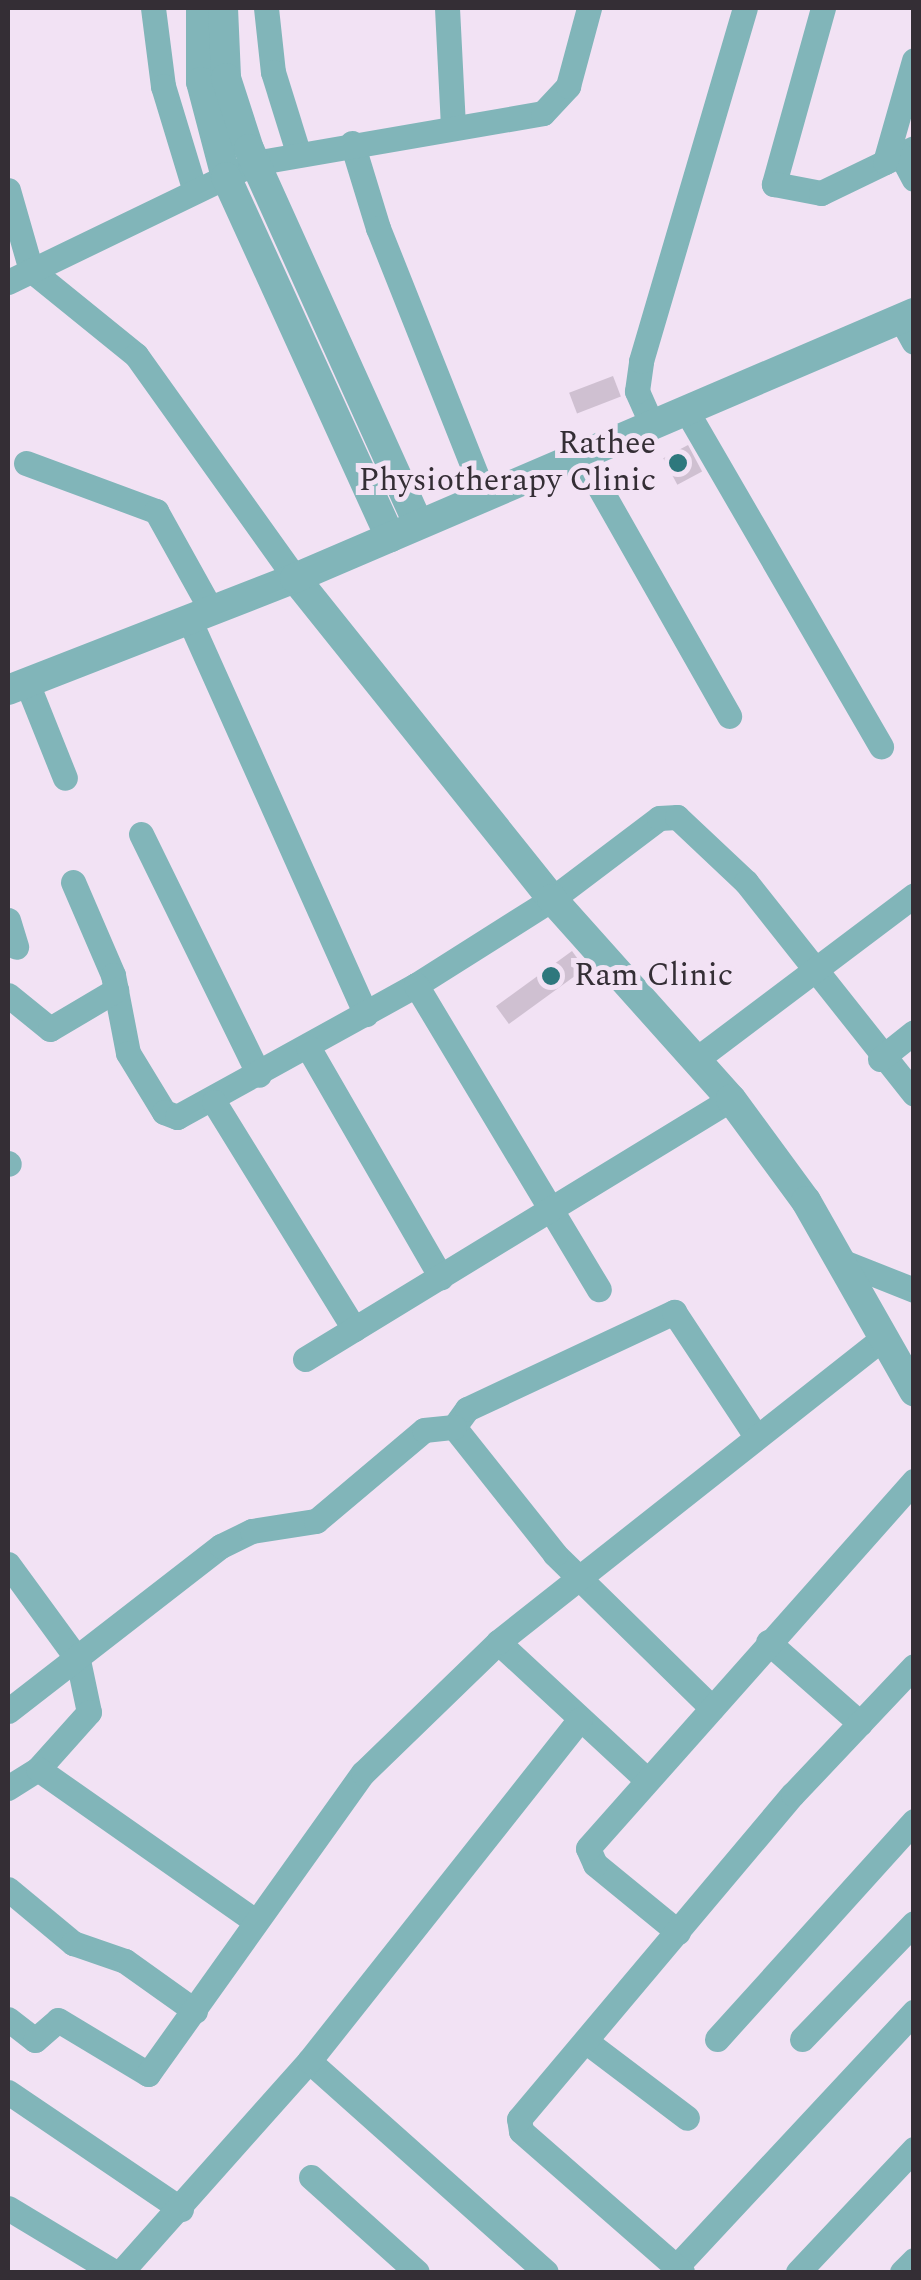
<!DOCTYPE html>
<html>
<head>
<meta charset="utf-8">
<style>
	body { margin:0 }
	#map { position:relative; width:921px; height:2280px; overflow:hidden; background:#f2e2f4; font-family:Spectral,serif }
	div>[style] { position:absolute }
	.building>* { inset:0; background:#cfc0d1; transform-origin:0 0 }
	.minor>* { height:25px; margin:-12.5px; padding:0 12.5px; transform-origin:12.5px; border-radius:12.5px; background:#81b5b9 }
	.tertiary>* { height:30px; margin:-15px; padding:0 15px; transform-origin:15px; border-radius:15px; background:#81b5b9 }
	.dots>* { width:28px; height:28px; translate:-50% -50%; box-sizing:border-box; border:5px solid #f2e2f4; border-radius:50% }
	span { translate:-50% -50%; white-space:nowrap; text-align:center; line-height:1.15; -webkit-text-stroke:10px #f2e2f4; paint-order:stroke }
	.poi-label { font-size:32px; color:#342e35 }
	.right { translate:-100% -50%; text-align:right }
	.left { translate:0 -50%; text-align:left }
	.frame { position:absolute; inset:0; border:10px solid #342e35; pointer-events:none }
</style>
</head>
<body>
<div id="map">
	<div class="building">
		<div style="left:613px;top:376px;width:22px;height:47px;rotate:69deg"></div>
		<div style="left:688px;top:445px;width:30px;height:28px;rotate:62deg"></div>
		<div style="left:572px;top:951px;width:22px;height:94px;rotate:54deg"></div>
	</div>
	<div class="minor">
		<div style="left:153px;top:8px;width:79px;rotate:82.7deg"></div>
		<div style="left:163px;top:86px;width:107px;rotate:73.1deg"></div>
		<div style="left:266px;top:8px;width:64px;rotate:83.8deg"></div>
		<div style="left:273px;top:72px;width:81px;rotate:72.7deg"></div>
		<div style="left:447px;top:8px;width:117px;rotate:87.1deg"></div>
		<div style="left:823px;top:8px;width:183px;rotate:105.6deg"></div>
		<div style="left:774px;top:184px;width:48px;rotate:10.8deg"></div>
		<div style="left:821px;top:193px;width:103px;rotate:-25.8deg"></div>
		<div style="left:352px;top:143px;width:89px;rotate:73deg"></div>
		<div style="left:378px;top:228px;width:289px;rotate:68.3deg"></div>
		<div style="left:901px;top:155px;width:27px;rotate:62deg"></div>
		<div style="left:885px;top:162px;width:106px;rotate:-74.1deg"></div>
		<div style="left:8px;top:190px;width:83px;rotate:74deg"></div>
		<div style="left:31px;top:270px;width:135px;rotate:39deg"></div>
		<div style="left:136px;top:355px;width:274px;rotate:54.5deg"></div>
		<div style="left:8px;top:282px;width:273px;rotate:-25.8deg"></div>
		<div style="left:254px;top:163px;width:293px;rotate:-9.8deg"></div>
		<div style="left:543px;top:113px;width:37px;rotate:-47deg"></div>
		<div style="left:568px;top:86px;width:81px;rotate:-74.9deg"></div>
		<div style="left:901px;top:319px;width:26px;rotate:61deg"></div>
		<div style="left:686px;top:410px;width:389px;rotate:59.9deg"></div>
		<div style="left:652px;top:425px;width:37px;rotate:-114deg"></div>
		<div style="left:637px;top:391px;width:30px;rotate:-82deg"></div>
		<div style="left:641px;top:361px;width:368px;rotate:-73.6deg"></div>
		<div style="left:581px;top:455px;width:300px;rotate:60.4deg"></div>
		<div style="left:26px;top:463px;width:139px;rotate:20.3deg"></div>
		<div style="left:156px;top:511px;width:113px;rotate:60.9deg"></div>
		<div style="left:189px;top:619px;width:433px;rotate:65.9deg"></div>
		<div style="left:27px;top:683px;width:102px;rotate:68.2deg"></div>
		<div style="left:141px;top:834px;width:268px;rotate:63.9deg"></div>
		<div style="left:73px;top:882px;width:101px;rotate:66.7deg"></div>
		<div style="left:113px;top:975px;width:79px;rotate:79.1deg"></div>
		<div style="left:128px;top:1053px;width:69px;rotate:58.6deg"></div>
		<div style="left:164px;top:1112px;width:14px;rotate:21deg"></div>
		<div style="left:177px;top:1117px;width:273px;rotate:-28.9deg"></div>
		<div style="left:416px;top:985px;width:161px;rotate:-32.3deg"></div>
		<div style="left:552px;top:899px;width:134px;rotate:-37.1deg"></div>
		<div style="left:659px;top:818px;width:18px;rotate:-3deg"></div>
		<div style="left:677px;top:817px;width:95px;rotate:43.3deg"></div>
		<div style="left:746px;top:882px;width:270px;rotate:51.6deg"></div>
		<div style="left:8px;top:920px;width:28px;rotate:73deg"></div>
		<div style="left:416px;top:985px;width:355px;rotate:59deg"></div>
		<div style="left:8px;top:995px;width:54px;rotate:39deg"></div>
		<div style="left:50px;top:1029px;width:77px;rotate:-30.6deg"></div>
		<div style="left:308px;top:1047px;width:266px;rotate:60deg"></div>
		<div style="left:698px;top:1058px;width:271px;rotate:-37deg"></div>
		<div style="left:880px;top:1059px;width:43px;rotate:-38.5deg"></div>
		<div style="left:214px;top:1102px;width:267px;rotate:58.3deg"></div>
		<div style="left:8px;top:1163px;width:1px;rotate:45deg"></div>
		<div style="left:841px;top:1261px;width:79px;rotate:21.7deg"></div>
		<div style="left:305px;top:1359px;width:499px;rotate:-31.4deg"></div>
		<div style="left:8px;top:1564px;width:119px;rotate:53.9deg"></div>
		<div style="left:78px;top:1660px;width:53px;rotate:78.1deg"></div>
		<div style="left:89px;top:1712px;width:76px;rotate:131.8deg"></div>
		<div style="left:38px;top:1769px;width:36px;rotate:148deg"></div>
		<div style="left:498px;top:1642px;width:202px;rotate:42.8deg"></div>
		<div style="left:768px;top:1642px;width:123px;rotate:41.4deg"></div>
		<div style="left:712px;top:1708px;width:220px;rotate:-135.6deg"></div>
		<div style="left:555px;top:1554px;width:162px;rotate:-128.5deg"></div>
		<div style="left:454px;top:1427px;width:22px;rotate:-54deg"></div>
		<div style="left:467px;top:1409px;width:229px;rotate:-25.1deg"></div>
		<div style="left:674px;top:1312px;width:147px;rotate:56.6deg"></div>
		<div style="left:8px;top:1711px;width:269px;rotate:-37.8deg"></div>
		<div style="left:221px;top:1546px;width:34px;rotate:-26deg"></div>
		<div style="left:252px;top:1531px;width:65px;rotate:-8.9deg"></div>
		<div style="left:316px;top:1521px;width:141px;rotate:-40.1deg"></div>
		<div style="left:424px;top:1430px;width:30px;rotate:-6deg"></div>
		<div style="left:38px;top:1769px;width:264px;rotate:35deg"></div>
		<div style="left:8px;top:1889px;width:85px;rotate:39.7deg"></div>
		<div style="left:73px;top:1943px;width:55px;rotate:19.1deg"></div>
		<div style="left:125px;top:1961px;width:86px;rotate:35.5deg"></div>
		<div style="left:678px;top:1932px;width:107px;rotate:-140.7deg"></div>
		<div style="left:595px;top:1864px;width:17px;rotate:-114deg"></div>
		<div style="left:588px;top:1848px;width:491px;rotate:-48.4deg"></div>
		<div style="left:8px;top:2019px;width:34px;rotate:38deg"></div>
		<div style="left:35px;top:2040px;width:30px;rotate:-41deg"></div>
		<div style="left:58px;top:2020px;width:105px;rotate:31deg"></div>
		<div style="left:148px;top:2074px;width:370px;rotate:-54.5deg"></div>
		<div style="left:363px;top:1773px;width:188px;rotate:-44.1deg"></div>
		<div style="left:498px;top:1642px;width:491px;rotate:-38.3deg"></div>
		<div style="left:717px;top:2039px;width:294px;rotate:-47.9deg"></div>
		<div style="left:802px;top:2039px;width:161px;rotate:-46deg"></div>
		<div style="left:588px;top:2043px;width:124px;rotate:37.1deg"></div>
		<div style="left:309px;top:2061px;width:317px;rotate:41.7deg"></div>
		<div style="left:8px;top:2092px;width:209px;rotate:34.1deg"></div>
		<div style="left:311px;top:2177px;width:142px;rotate:41.9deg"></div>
		<div style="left:8px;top:2208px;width:124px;rotate:31.1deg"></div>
		<div style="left:676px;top:2267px;width:349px;rotate:-47deg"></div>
		<div style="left:121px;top:2272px;width:283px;rotate:-48.3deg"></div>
		<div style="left:309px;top:2061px;width:436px;rotate:-51.6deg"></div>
		<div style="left:682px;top:2272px;width:214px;rotate:-138.8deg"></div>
		<div style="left:521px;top:2131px;width:12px;rotate:-99deg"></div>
		<div style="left:519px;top:2119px;width:425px;rotate:-49.9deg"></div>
		<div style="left:793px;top:1794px;width:176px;rotate:-46.6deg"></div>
		<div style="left:798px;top:2272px;width:169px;rotate:-46.7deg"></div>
		<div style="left:902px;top:2272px;width:17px;rotate:-45deg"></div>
	</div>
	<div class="tertiary">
		<div style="left:201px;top:8px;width:74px;rotate:90deg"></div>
		<div style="left:201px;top:82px;width:98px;rotate:75.3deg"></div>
		<div style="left:226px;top:177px;width:396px;rotate:65.5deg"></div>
		<div style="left:223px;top:8px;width:70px;rotate:87.5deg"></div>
		<div style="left:226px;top:78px;width:75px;rotate:72.1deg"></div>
		<div style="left:249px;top:149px;width:411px;rotate:65.7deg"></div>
		<div style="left:295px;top:578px;width:411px;rotate:51.3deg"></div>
		<div style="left:552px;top:899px;width:268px;rotate:48.2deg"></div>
		<div style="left:731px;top:1099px;width:127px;rotate:53.7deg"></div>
		<div style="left:806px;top:1201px;width:219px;rotate:60.4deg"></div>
		<div style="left:8px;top:690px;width:308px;rotate:-21.3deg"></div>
		<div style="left:295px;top:578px;width:673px;rotate:-23.18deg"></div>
	</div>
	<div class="dots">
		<div style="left:678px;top:463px;background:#2e787d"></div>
		<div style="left:551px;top:976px;background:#2e787d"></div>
	</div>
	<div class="poi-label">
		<span class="right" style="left:656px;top:463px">Rathee<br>Physiotherapy Clinic</span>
		<span class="left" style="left:574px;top:976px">Ram Clinic</span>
	</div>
	<div class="frame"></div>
</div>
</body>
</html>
